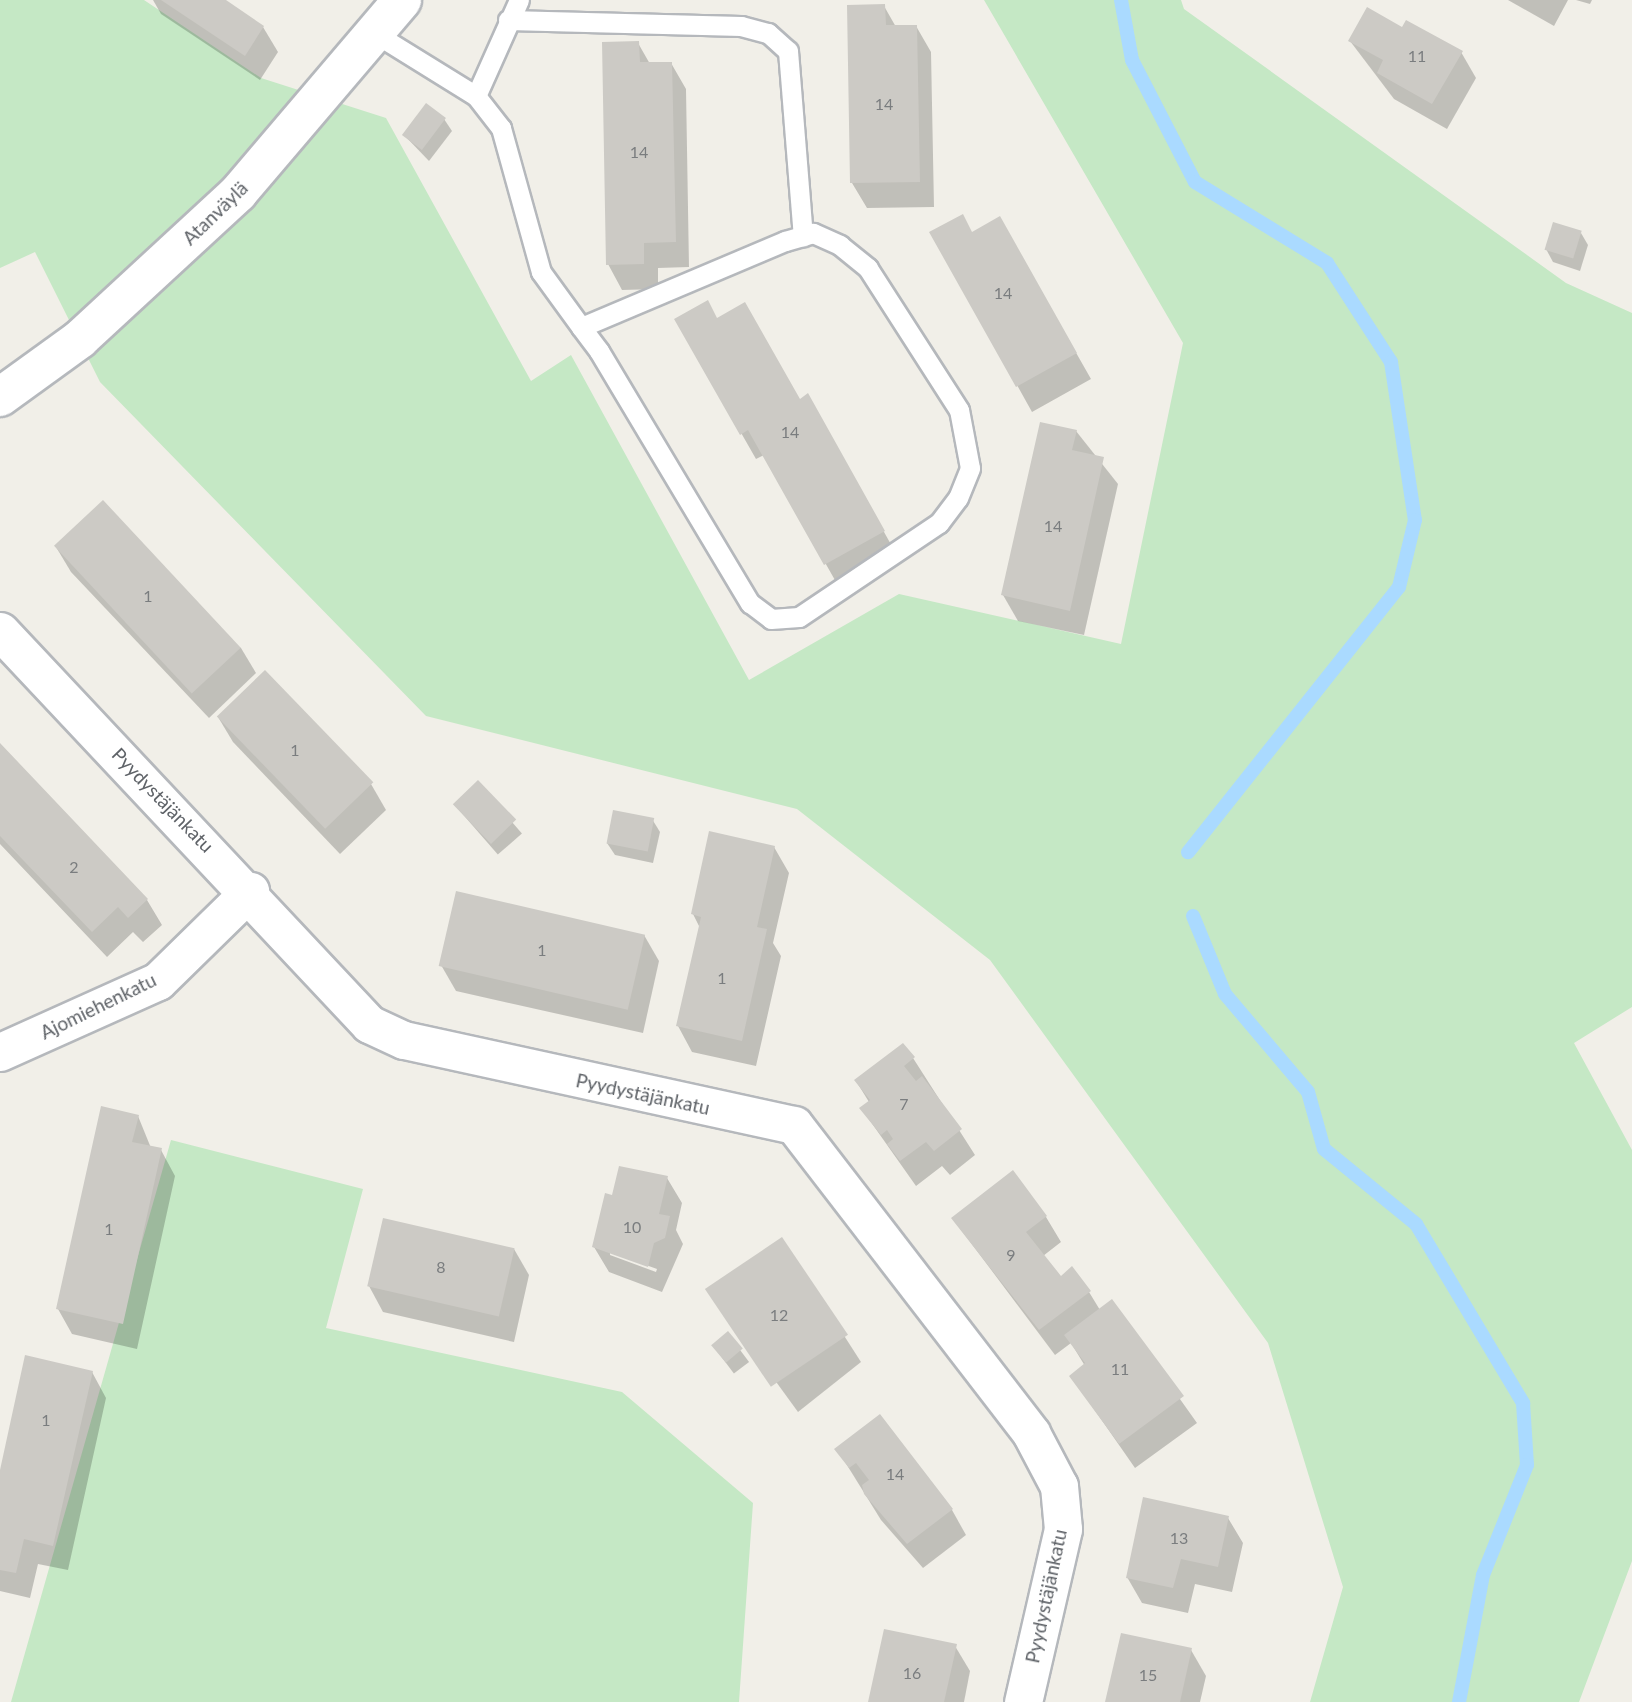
<!DOCTYPE html>
<html>
<head>
<meta charset="utf-8">
<style>
	body { margin:0 }
	#map { position:relative; width:1632px; height:1702px; overflow:hidden; background:#f1efe8; font-family:Lato,sans-serif }
	div>[style] { position:absolute }
	.green>* { inset:0; background:#c5e8c5 }
	.shadow>* { inset:0; background:#0003; transform-origin:0 0 }
	.stream>* { height:14px; margin:-7px; padding:0 7px; transform-origin:7px; border-radius:7px; background:#aadaff }
	.building>* { inset:0; background:#cccac5; transform-origin:0 0 }
	.roads { filter:drop-shadow(2px 0 #b5b8bc) drop-shadow(-2px 0 #b5b8bc) drop-shadow(0 2px #b5b8bc) drop-shadow(0 -2px #b5b8bc) }
	.service>* { height:19px; margin:-9.5px; padding:0 9.5px; transform-origin:9.5px; border-radius:9.5px; background:#fff }
	.minor>* { height:37px; margin:-18.5px; padding:0 18.5px; transform-origin:18.5px; border-radius:18.5px; background:#fff }
	.tertiary>* { height:38px; margin:-19px; padding:0 19px; transform-origin:19px; border-radius:19px; background:#fff }
	span { translate:-50% -50%; white-space:nowrap; text-align:center; line-height:1.15; -webkit-text-stroke:6px #fff; paint-order:stroke }
	.number-label { font-size:16px; color:#7a7d7f }
	.number-label span { -webkit-text-stroke-width:0 }
	.street-label { font-size:19px; color:#5f6368 }
</style>
</head>
<body>
<div id="map">
	<div class="green">
		<div style="clip-path:polygon(0 0,144px 0,261px 78px,386px 118px,531px 381px,571px 355px,749px 680px,899px 594px,1121px 644px,1183px 343px,984px 0,1181px 0,1184px 9px,1566px 283px,1632px 313px,1632px 1007px,1574px 1043px,1632px 1150px,1632px 1561px,1579px 1702px,1310px 1702px,1343px 1587px,1268px 1343px,990px 960px,797px 809px,426px 716px,100px 382px,35px 252px,0 268px)"></div>
		<div style="clip-path:polygon(171px 1140px,363px 1189px,326px 1328px,622px 1392px,753px 1503px,739px 1702px,11px 1702px)"></div>
	</div>
	<div class="shadow">
		<div style="clip-path:polygon(153px 0,223px 0,263px 27px,278px 52px,260px 80px,161px 14px)"></div>
		<div style="clip-path:polygon(1508px 0,1568px 0,1554px 26px)"></div>
		<div style="clip-path:polygon(1576px 0,1592px 0,1590px 4px)"></div>
		<div style="clip-path:polygon(884px 6px,896px 27px,916px 26px,931px 52px,934px 207px,867px 208px,852px 183px)"></div>
		<div style="clip-path:polygon(1402px 29px,1461px 52px,1476px 78px,1447px 129px,1394px 99px,1350px 41px)"></div>
		<div style="clip-path:polygon(638px 43px,650px 64px,671px 63px,686px 89px,689px 267px,658px 268px,658px 289px,622px 290px,608px 264px)"></div>
		<div style="clip-path:polygon(444px 119px,452px 131px,429px 161px,404px 135px)"></div>
		<div style="clip-path:polygon(1000px 219px,1091px 379px,1032px 412px,932px 233px,972px 234px)"></div>
		<div style="clip-path:polygon(1581px 233px,1588px 245px,1580px 271px,1553px 262px,1546px 249px)"></div>
		<div style="clip-path:polygon(676px 319px,717px 320px,799px 401px,808px 396px,898px 557px,840px 589px,764px 455px,756px 459px)"></div>
		<div style="clip-path:polygon(1076px 431px,1118px 484px,1084px 635px,1018px 621px,1003px 595px)"></div>
		<div style="clip-path:polygon(56px 547px,241px 648px,256px 673px,209px 718px,71px 572px)"></div>
		<div style="clip-path:polygon(218px 717px,371px 784px,386px 810px,340px 854px,233px 742px)"></div>
		<div style="clip-path:polygon(0 746px,147px 900px,162px 925px,143px 942px,133px 932px,107px 957px,0 844px)"></div>
		<div style="left:478px;top:783px;width:67px;height:32px;rotate:49deg"></div>
		<div style="clip-path:polygon(652px 819px,660px 832px,653px 863px,615px 855px,607px 843px)"></div>
		<div style="clip-path:polygon(774px 847px,789px 873px,773px 943px,781px 956px,756px 1066px,692px 1052px,678px 1026px,700px 928px,693px 914px)"></div>
		<div style="clip-path:polygon(644px 935px,659px 961px,643px 1033px,456px 991px,441px 965px)"></div>
		<div style="clip-path:polygon(913px 1058px,975px 1155px,950px 1175px,942px 1166px,916px 1186px,861px 1108px,869px 1102px,856px 1081px)"></div>
		<div style="clip-path:polygon(138px 1116px,151px 1148px,161px 1150px,175px 1176px,137px 1349px,72px 1334px,58px 1309px)"></div>
		<div style="clip-path:polygon(evenodd,667px 1178px,682px 1203px,676px 1230px,683px 1244px,662px 1292px,609px 1272px,594px 1247px,613px 1197px,667px 1178px,610px 1252px,657px 1269px,656px 1272px,610px 1255px,610px 1252px)"></div>
		<div style="clip-path:polygon(1046px 1217px,1061px 1242px,1043px 1256px,1060px 1278px,1089px 1292px,1100px 1310px,1111px 1302px,1197px 1423px,1135px 1468px,1071px 1376px,1085px 1366px,1071px 1343px,1055px 1355px,953px 1219px)"></div>
		<div style="clip-path:polygon(782px 1239px,861px 1362px,798px 1412px,712px 1294px)"></div>
		<div style="clip-path:polygon(514px 1249px,529px 1275px,514px 1342px,383px 1312px,369px 1286px)"></div>
		<div style="left:728px;top:1334px;width:35px;height:19px;rotate:53deg"></div>
		<div style="clip-path:polygon(92px 1372px,106px 1398px,68px 1570px,38px 1564px,30px 1598px,0 1591px,0 1478px)"></div>
		<div style="clip-path:polygon(837px 1449px,952px 1510px,966px 1535px,923px 1568px,881px 1520px)"></div>
		<div style="clip-path:polygon(1228px 1518px,1243px 1543px,1232px 1592px,1195px 1584px,1188px 1613px,1142px 1603px,1127px 1577px)"></div>
		<div style="clip-path:polygon(955px 1646px,970px 1671px,964px 1702px,870px 1702px)"></div>
		<div style="clip-path:polygon(1191px 1650px,1206px 1676px,1200px 1702px,1107px 1702px)"></div>
	</div>
	<div class="stream">
		<div style="left:1121px;top:0;width:61px;rotate:79.6deg"></div>
		<div style="left:1132px;top:60px;width:137px;rotate:62.7deg"></div>
		<div style="left:1195px;top:182px;width:155px;rotate:31.5deg"></div>
		<div style="left:1327px;top:263px;width:118px;rotate:57.1deg"></div>
		<div style="left:1391px;top:362px;width:160px;rotate:81.4deg"></div>
		<div style="left:1415px;top:520px;width:69px;rotate:103.4deg"></div>
		<div style="left:1399px;top:587px;width:339px;rotate:128.5deg"></div>
		<div style="left:1193px;top:916px;width:84px;rotate:67.7deg"></div>
		<div style="left:1225px;top:994px;width:128px;rotate:49.7deg"></div>
		<div style="left:1308px;top:1092px;width:59px;rotate:74.3deg"></div>
		<div style="left:1324px;top:1149px;width:119px;rotate:39.2deg"></div>
		<div style="left:1416px;top:1224px;width:209px;rotate:59.1deg"></div>
		<div style="left:1523px;top:1403px;width:62px;rotate:86.3deg"></div>
		<div style="left:1527px;top:1465px;width:118px;rotate:111.8deg"></div>
		<div style="left:1483px;top:1575px;width:129px;rotate:100.7deg"></div>
	</div>
	<div class="building">
		<div style="clip-path:polygon(161px 0,226px 0,264px 26px,245px 56px)"></div>
		<div style="clip-path:polygon(885px 4px,886px 25px,917px 25px,920px 182px,850px 183px,847px 5px)"></div>
		<div style="clip-path:polygon(1367px 7px,1402px 27px,1406px 20px,1463px 51px,1432px 104px,1377px 73px,1383px 60px,1348px 41px)"></div>
		<div style="clip-path:polygon(639px 41px,640px 62px,672px 62px,676px 242px,644px 243px,644px 264px,606px 265px,602px 42px)"></div>
		<div style="left:426px;top:103px;width:25px;height:40px;rotate:37deg"></div>
		<div style="clip-path:polygon(963px 214px,972px 232px,1000px 216px,1077px 353px,1016px 387px,929px 232px)"></div>
		<div style="left:1553px;top:222px;width:30px;height:29px;rotate:17deg"></div>
		<div style="clip-path:polygon(708px 300px,717px 318px,745px 302px,800px 399px,808px 393px,885px 531px,824px 565px,748px 430px,740px 435px,674px 319px)"></div>
		<div style="clip-path:polygon(1040px 422px,1077px 430px,1072px 450px,1104px 457px,1070px 611px,1001px 595px)"></div>
		<div style="left:103px;top:500px;width:202px;height:67px;rotate:47deg"></div>
		<div style="left:265px;top:670px;width:156px;height:67px;rotate:46deg"></div>
		<div style="clip-path:polygon(0 743px,148px 899px,128px 918px,118px 907px,92px 932px,0 836px)"></div>
		<div style="left:478px;top:780px;width:55px;height:35px;rotate:46deg"></div>
		<div style="left:613px;top:810px;width:42px;height:34px;rotate:11deg"></div>
		<div style="clip-path:polygon(709px 831px,775px 846px,757px 927px,767px 929px,742px 1041px,676px 1026px,701px 917px,691px 914px)"></div>
		<div style="left:456px;top:891px;width:194px;height:77px;rotate:13deg"></div>
		<div style="clip-path:polygon(903px 1043px,915px 1057px,904px 1066px,916px 1081px,922px 1076px,962px 1129px,934px 1151px,926px 1142px,900px 1161px,887px 1144px,893px 1139px,887px 1130px,881px 1135px,859px 1108px,870px 1100px,854px 1080px)"></div>
		<div style="clip-path:polygon(101px 1106px,139px 1115px,132px 1142px,162px 1148px,123px 1324px,56px 1309px)"></div>
		<div style="clip-path:polygon(619px 1166px,668px 1176px,659px 1214px,670px 1216px,665px 1238px,654px 1243px,648px 1267px,592px 1247px,605px 1193px,612px 1195px)"></div>
		<div style="clip-path:polygon(1013px 1170px,1047px 1216px,1026px 1232px,1061px 1276px,1072px 1266px,1091px 1291px,1039px 1330px,951px 1218px)"></div>
		<div style="left:383px;top:1218px;width:135px;height:70px;rotate:13deg"></div>
		<div style="left:782px;top:1237px;width:118px;height:93px;rotate:56deg"></div>
		<div style="clip-path:polygon(1112px 1299px,1184px 1396px,1119px 1444px,1069px 1376px,1085px 1363px,1064px 1335px)"></div>
		<div style="left:728px;top:1331px;width:23px;height:22px;rotate:50deg"></div>
		<div style="clip-path:polygon(25px 1355px,93px 1371px,53px 1546px,24px 1539px,16px 1573px,0 1570px,0 1470px)"></div>
		<div style="clip-path:polygon(880px 1414px,953px 1509px,907px 1544px,864px 1494px,862px 1485px,869px 1480px,856px 1463px,849px 1468px,834px 1449px)"></div>
		<div style="clip-path:polygon(1143px 1497px,1229px 1516px,1218px 1567px,1181px 1559px,1173px 1588px,1126px 1578px)"></div>
		<div style="clip-path:polygon(884px 1629px,957px 1644px,944px 1702px,868px 1702px)"></div>
		<div style="clip-path:polygon(1121px 1633px,1192px 1648px,1180px 1702px,1105px 1702px)"></div>
	</div>
	<div class="roads">
		<div class="service">
			<div style="left:508px;top:20px;width:233px;rotate:1.5deg"></div>
			<div style="left:741px;top:26px;width:28px;rotate:15deg"></div>
			<div style="left:768px;top:33px;width:27px;rotate:42deg"></div>
			<div style="left:788px;top:51px;width:186px;rotate:85.4deg"></div>
			<div style="left:376px;top:34px;width:118px;rotate:31.8deg"></div>
			<div style="left:476px;top:96px;width:41px;rotate:52deg"></div>
			<div style="left:501px;top:128px;width:149px;rotate:74.5deg"></div>
			<div style="left:541px;top:272px;width:68px;rotate:54deg"></div>
			<div style="left:581px;top:327px;width:30px;rotate:53deg"></div>
			<div style="left:599px;top:351px;width:294px;rotate:59.1deg"></div>
			<div style="left:750px;top:603px;width:26px;rotate:37deg"></div>
			<div style="left:771px;top:619px;width:28px;rotate:-4deg"></div>
			<div style="left:799px;top:617px;width:169px;rotate:-33.9deg"></div>
			<div style="left:939px;top:523px;width:31px;rotate:-53deg"></div>
			<div style="left:958px;top:498px;width:32px;rotate:-68deg"></div>
			<div style="left:970px;top:468px;width:59px;rotate:-100.7deg"></div>
			<div style="left:959px;top:410px;width:169px;rotate:-122.7deg"></div>
			<div style="left:868px;top:268px;width:36px;rotate:-141deg"></div>
			<div style="left:840px;top:245px;width:30px;rotate:-156deg"></div>
			<div style="left:813px;top:233px;width:29px;rotate:164deg"></div>
			<div style="left:785px;top:241px;width:221px;rotate:157.1deg"></div>
			<div style="left:476px;top:96px;width:105px;rotate:-65.9deg"></div>
		</div>
		<div class="minor">
			<div style="left:0;top:631px;width:539px;rotate:46.8deg"></div>
			<div style="left:369px;top:1024px;width:38px;rotate:25deg"></div>
			<div style="left:404px;top:1040px;width:399px;rotate:12.3deg"></div>
			<div style="left:794px;top:1125px;width:389px;rotate:52.4deg"></div>
			<div style="left:1031px;top:1433px;width:60px;rotate:62.2deg"></div>
			<div style="left:1059px;top:1486px;width:43px;rotate:84.7deg"></div>
			<div style="left:1063px;top:1529px;width:178px;rotate:103deg"></div>
			<div style="left:0;top:1052px;width:173px;rotate:-24.2deg"></div>
			<div style="left:158px;top:981px;width:129px;rotate:-44.4deg"></div>
		</div>
		<div class="tertiary">
			<div style="left:0;top:397px;width:99px;rotate:-35.9deg"></div>
			<div style="left:80px;top:339px;width:215px;rotate:-42.7deg"></div>
			<div style="left:238px;top:193px;width:253px;rotate:-49.6deg"></div>
		</div>
	</div>
	<div class="number-label">
		<span style="left:1417px;top:56px">11</span>
		<span style="left:884px;top:104px">14</span>
		<span style="left:639px;top:152px">14</span>
		<span style="left:1003px;top:293px">14</span>
		<span style="left:790px;top:432px">14</span>
		<span style="left:1053px;top:526px">14</span>
		<span style="left:148px;top:596px">1</span>
		<span style="left:295px;top:750px">1</span>
		<span style="left:74px;top:867px">2</span>
		<span style="left:542px;top:950px">1</span>
		<span style="left:722px;top:978px">1</span>
		<span style="left:904px;top:1104px">7</span>
		<span style="left:632px;top:1227px">10</span>
		<span style="left:109px;top:1229px">1</span>
		<span style="left:1011px;top:1255px">9</span>
		<span style="left:441px;top:1267px">8</span>
		<span style="left:779px;top:1315px">12</span>
		<span style="left:1120px;top:1369px">11</span>
		<span style="left:46px;top:1420px">1</span>
		<span style="left:895px;top:1474px">14</span>
		<span style="left:1179px;top:1538px">13</span>
		<span style="left:912px;top:1673px">16</span>
		<span style="left:1148px;top:1675px">15</span>
	</div>
	<div class="street-label">
		<span style="left:215px;top:213px;rotate:-44deg">Atanväylä</span>
		<span style="left:163px;top:800px;rotate:46deg">Pyydystäjänkatu</span>
		<span style="left:98px;top:1006px;rotate:-26deg">Ajomiehenkatu</span>
		<span style="left:643px;top:1094px;rotate:12deg">Pyydystäjänkatu</span>
		<span style="left:1046px;top:1596px;rotate:-78deg">Pyydystäjänkatu</span>
	</div>
</div>
</body>
</html>
